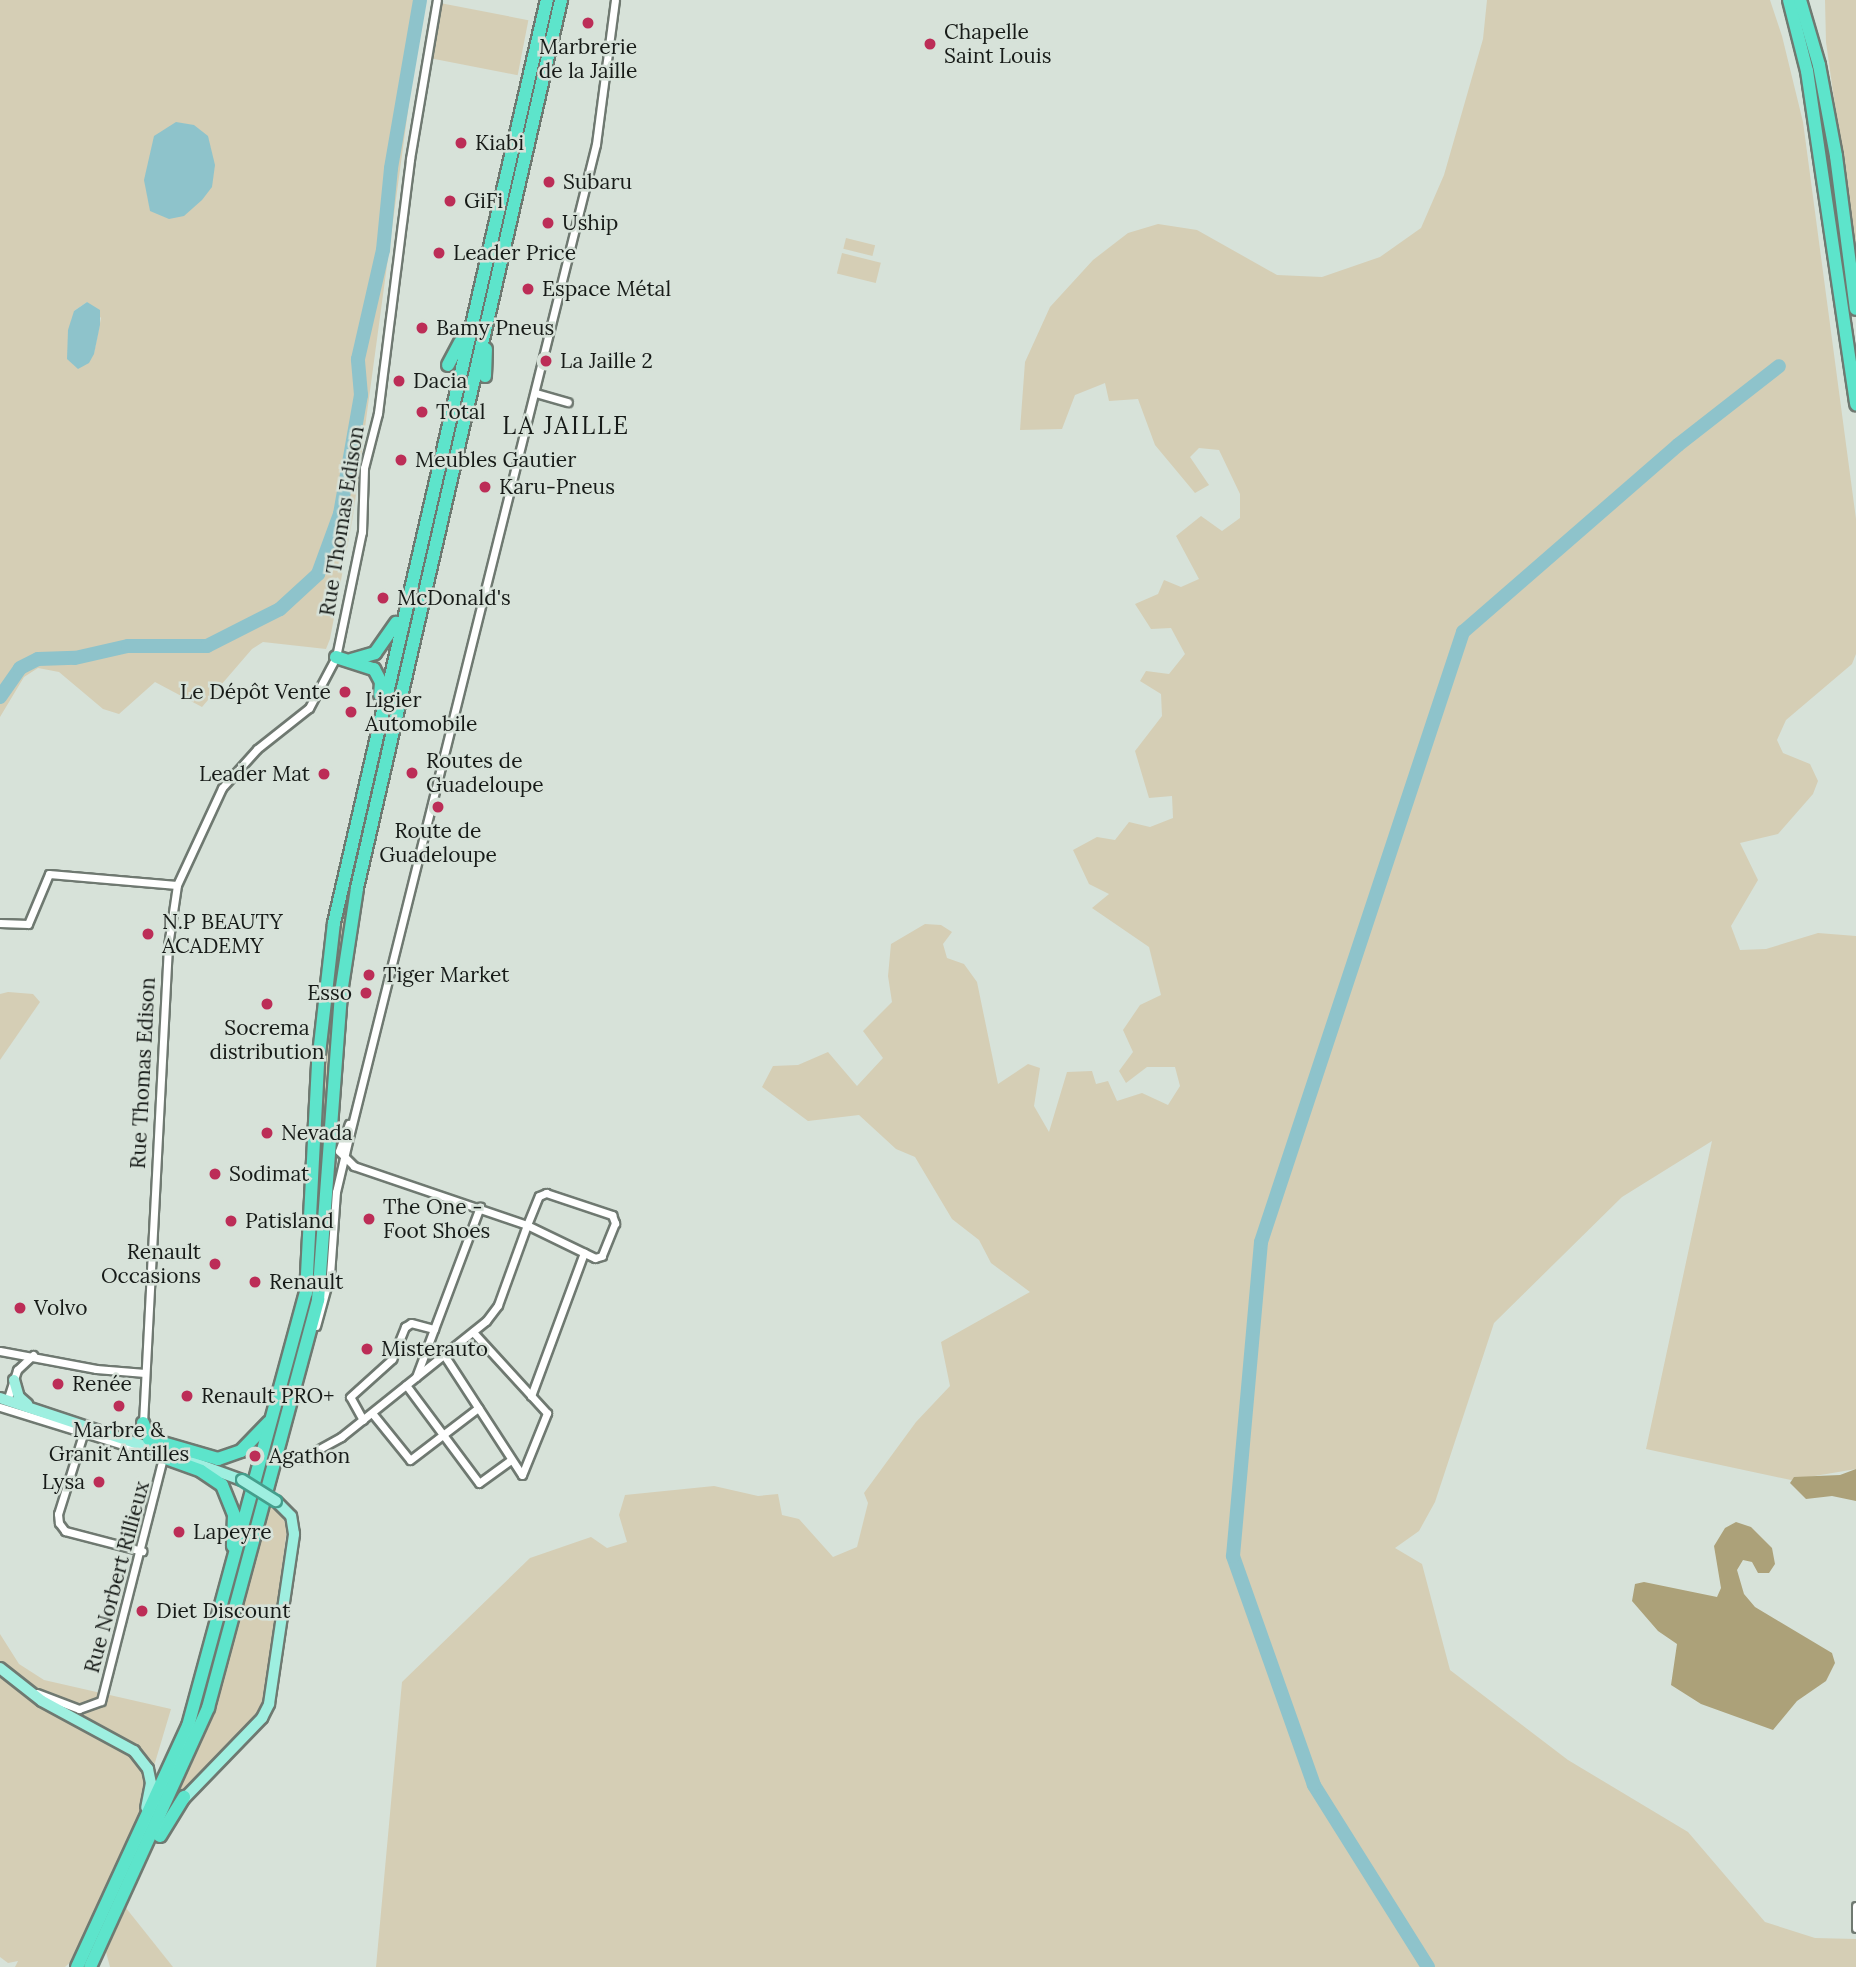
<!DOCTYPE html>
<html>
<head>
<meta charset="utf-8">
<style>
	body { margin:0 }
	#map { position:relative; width:1856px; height:1967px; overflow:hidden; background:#d7e2d9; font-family:Lora,serif }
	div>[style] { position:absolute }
	.green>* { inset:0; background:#d5ceb5; transform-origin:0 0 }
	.forest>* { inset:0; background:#aca179 }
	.water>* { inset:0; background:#8ec3cb }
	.river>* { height:14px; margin:-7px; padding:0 7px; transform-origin:7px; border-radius:7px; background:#8ec3cb }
	.roads { filter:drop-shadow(2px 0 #6f7971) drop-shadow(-2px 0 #6f7971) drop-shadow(0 2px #6f7971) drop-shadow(0 -2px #6f7971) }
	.street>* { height:7px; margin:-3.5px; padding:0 3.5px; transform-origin:3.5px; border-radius:3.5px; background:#fff }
	.primary>* { height:10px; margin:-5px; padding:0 5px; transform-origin:5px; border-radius:5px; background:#9eefe0 }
	.highway>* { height:12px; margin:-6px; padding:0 6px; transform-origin:6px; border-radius:6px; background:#5de4cb }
	.bridges { filter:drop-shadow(2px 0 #449e8c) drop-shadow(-2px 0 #449e8c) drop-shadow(0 2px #449e8c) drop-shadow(0 -2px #449e8c) }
	.primary-bridge>* { height:10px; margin:-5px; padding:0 5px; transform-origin:5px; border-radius:5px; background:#9eefe0 }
	.dots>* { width:19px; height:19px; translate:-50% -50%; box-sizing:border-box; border:4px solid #d7e2d9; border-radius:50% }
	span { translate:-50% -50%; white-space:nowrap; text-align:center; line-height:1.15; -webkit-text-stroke:5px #d7e2d9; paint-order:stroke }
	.poi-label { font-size:21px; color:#171b18 }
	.left { translate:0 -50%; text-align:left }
	.right { translate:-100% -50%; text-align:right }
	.street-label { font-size:21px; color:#171b18 }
	.quarter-label { font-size:24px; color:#171b18; letter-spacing:2px }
</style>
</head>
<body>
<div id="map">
	<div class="green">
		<div style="clip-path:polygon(evenodd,0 0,423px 0,353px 516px,330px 639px,326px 649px,263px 642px,252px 649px,202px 707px,155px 682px,119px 714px,103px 709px,59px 672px,38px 668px,24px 677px,0 717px,0 0,87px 302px,101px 318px,94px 353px,74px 311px,87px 302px)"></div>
		<div style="clip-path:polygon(551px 0,556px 0,342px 934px,313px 1303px,205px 1703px,186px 1746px,298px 1341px,336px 939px)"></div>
		<div style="clip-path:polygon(1487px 0,1770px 0,1782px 36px,1803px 122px,1856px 519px,1856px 654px,1852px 664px,1786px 720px,1777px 740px,1783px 753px,1810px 764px,1818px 781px,1813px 794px,1778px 834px,1740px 843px,1758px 880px,1731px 926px,1740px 950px,1766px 949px,1818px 933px,1856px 936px,1856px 1469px,1791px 1480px,1646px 1449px,1712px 1141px,1622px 1197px,1494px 1323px,1435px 1502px,1419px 1531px,1395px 1548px,1422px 1564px,1450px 1670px,1568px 1760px,1688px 1832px,1765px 1922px,1815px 1938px,1856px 1939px,1856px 1967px,376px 1967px,402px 1682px,530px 1558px,591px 1537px,607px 1548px,627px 1542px,619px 1515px,625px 1495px,714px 1486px,758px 1496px,778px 1494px,782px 1515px,799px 1519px,833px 1557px,857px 1547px,868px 1503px,864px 1493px,916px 1422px,950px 1386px,941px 1342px,1030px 1292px,991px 1263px,979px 1240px,952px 1219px,915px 1157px,896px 1149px,859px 1115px,808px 1121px,762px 1087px,773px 1066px,798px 1065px,828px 1052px,857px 1086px,883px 1058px,863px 1031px,892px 1002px,888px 976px,891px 944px,925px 924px,941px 925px,952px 932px,943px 944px,947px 958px,964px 964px,977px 982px,998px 1084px,1028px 1064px,1040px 1068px,1034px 1106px,1049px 1132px,1067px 1072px,1092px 1071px,1096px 1084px,1108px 1081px,1117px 1101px,1142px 1093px,1168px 1105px,1180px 1086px,1175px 1067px,1147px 1067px,1126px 1083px,1119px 1071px,1133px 1052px,1123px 1030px,1140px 1005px,1161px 995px,1149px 947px,1092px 908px,1109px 894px,1089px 884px,1073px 850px,1097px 837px,1115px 840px,1129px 822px,1150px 827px,1173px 818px,1172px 796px,1149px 798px,1135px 751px,1162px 716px,1161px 694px,1140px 681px,1146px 671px,1169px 674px,1185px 654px,1171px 628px,1151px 629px,1135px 604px,1158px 594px,1164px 580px,1181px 587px,1199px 579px,1176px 536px,1201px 516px,1222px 531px,1240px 518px,1240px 494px,1219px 450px,1199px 448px,1190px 457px,1209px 485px,1195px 493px,1155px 445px,1138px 399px,1109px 401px,1105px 383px,1075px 395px,1062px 429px,1020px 430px,1025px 362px,1050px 307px,1093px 260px,1128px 233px,1158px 224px,1197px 230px,1277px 275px,1322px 277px,1380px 257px,1421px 228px,1444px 175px,1483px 39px)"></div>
		<div style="clip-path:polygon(1825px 0,1856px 0,1856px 256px,1826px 42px)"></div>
		<div style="left:440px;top:3px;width:90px;height:56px;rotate:11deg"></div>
		<div style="left:846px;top:238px;width:30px;height:11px;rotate:14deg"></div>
		<div style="left:842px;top:253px;width:40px;height:21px;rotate:14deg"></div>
		<div style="clip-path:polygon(8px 992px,33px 994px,40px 1002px,0 1060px,0 994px)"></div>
		<div style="clip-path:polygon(268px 1502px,279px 1510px,287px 1527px,267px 1694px,254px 1721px,175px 1798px,216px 1699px)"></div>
		<div style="clip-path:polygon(0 1634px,19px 1664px,44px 1680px,171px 1709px,140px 1813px,75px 1958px,65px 1967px,15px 1967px,18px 1961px,8px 1963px,0 1957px)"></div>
		<div style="clip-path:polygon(126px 1908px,173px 1967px,110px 1967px,106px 1952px)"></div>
	</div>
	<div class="forest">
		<div style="clip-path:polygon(1856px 1469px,1856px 1501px,1832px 1496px,1806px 1499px,1790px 1483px,1794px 1477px,1840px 1475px)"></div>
		<div style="clip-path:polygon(1736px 1522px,1751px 1527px,1772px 1548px,1775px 1564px,1769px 1573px,1758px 1573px,1752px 1562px,1743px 1560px,1737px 1570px,1744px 1594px,1755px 1607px,1832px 1653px,1835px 1663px,1826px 1681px,1797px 1701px,1773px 1730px,1701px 1704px,1671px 1685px,1677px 1644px,1658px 1631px,1632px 1601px,1635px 1584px,1644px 1582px,1717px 1597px,1721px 1588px,1714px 1546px,1725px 1528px)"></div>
	</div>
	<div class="water">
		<div style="clip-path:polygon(176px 122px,194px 125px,208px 136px,215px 165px,212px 187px,202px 200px,184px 216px,169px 219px,150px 211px,144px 180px,154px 136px)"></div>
		<div style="clip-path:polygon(87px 302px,100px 310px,100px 325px,94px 354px,89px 363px,78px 369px,67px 359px,68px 330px,74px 311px)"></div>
	</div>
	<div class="river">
		<div style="left:0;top:697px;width:35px;rotate:-55deg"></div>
		<div style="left:20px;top:668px;width:20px;rotate:-27deg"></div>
		<div style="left:38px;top:659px;width:37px;rotate:-2deg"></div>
		<div style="left:75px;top:658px;width:54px;rotate:-12.8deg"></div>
		<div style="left:128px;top:646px;width:79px"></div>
		<div style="left:207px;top:646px;width:82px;rotate:-26.9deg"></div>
		<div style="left:280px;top:609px;width:52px;rotate:-42.6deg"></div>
		<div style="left:318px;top:574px;width:64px;rotate:-69.9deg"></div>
		<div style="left:340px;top:514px;width:121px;rotate:-80deg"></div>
		<div style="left:361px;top:395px;width:36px;rotate:-95deg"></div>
		<div style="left:358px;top:359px;width:112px;rotate:-77.1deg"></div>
		<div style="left:383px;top:250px;width:82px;rotate:-84.4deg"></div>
		<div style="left:391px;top:168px;width:170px;rotate:-80.2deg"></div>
		<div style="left:1428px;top:1967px;width:215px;rotate:-122.1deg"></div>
		<div style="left:1314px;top:1785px;width:243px;rotate:-109.5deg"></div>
		<div style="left:1233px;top:1556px;width:315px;rotate:-84.9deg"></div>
		<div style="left:1261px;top:1242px;width:643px;rotate:-71.68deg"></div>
		<div style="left:1463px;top:632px;width:285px;rotate:-41deg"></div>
		<div style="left:1678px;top:445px;width:128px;rotate:-38deg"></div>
	</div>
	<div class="roads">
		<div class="street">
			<div style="left:536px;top:393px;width:33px;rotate:16deg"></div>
			<div style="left:0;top:923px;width:28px;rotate:2deg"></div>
			<div style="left:28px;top:924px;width:54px;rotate:-67.2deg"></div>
			<div style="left:49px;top:874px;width:128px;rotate:4.9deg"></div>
			<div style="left:546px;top:1193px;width:70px;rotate:18.4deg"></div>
			<div style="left:612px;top:1215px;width:9px;rotate:69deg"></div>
			<div style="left:615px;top:1223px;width:35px;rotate:112deg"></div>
			<div style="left:602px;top:1256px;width:7px;rotate:164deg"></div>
			<div style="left:595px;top:1258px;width:76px;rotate:-154.1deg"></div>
			<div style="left:527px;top:1225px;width:31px;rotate:-68deg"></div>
			<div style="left:539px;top:1196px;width:8px;rotate:-23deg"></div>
			<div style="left:316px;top:1326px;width:53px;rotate:-74.6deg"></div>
			<div style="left:330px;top:1275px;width:83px;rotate:-85.9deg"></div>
			<div style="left:336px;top:1192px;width:61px;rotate:-76.7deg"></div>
			<div style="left:350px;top:1133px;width:1019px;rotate:-76.03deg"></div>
			<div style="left:596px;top:144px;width:145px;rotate:-82.5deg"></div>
			<div style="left:0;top:1351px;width:98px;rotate:10.6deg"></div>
			<div style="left:96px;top:1369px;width:49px;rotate:4.7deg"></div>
			<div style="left:444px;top:1355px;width:143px;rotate:57deg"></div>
			<div style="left:522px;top:1475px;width:67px;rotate:-68deg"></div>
			<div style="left:547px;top:1413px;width:110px;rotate:-132.4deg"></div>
			<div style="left:416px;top:1377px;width:182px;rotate:-69.4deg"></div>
			<div style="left:406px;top:1385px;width:122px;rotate:53.3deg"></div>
			<div style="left:479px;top:1483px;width:39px;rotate:-36deg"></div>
			<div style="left:531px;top:1396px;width:153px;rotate:-69.7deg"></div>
			<div style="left:7px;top:1401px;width:33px;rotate:-72deg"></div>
			<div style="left:17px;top:1370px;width:22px;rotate:-43deg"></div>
			<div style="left:0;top:1407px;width:152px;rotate:17.2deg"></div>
			<div style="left:372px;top:1413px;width:60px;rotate:51deg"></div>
			<div style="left:410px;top:1460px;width:86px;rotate:-37.4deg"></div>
			<div style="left:363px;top:1420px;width:26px;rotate:-119deg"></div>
			<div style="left:350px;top:1397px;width:57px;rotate:-42.1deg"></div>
			<div style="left:392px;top:1359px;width:35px;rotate:-68deg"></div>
			<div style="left:405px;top:1327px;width:7px;rotate:-34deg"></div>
			<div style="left:411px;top:1323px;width:24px;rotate:15deg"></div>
			<div style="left:143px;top:1423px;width:478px;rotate:-87deg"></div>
			<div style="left:168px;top:946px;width:62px;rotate:-81.6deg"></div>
			<div style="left:177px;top:885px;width:107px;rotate:-65.1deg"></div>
			<div style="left:222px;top:788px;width:52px;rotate:-48.1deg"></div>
			<div style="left:257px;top:749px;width:66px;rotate:-38.3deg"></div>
			<div style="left:309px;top:708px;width:58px;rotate:-62.1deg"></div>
			<div style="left:336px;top:657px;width:128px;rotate:-78.3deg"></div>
			<div style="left:362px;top:532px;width:64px;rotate:-88.2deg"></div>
			<div style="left:364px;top:468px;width:57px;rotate:-75.7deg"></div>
			<div style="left:378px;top:413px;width:256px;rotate:-82.8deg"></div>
			<div style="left:410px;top:159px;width:161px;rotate:-80.4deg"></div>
			<div style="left:85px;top:1428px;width:90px;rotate:107.4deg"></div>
			<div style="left:58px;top:1514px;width:9px;rotate:84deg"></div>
			<div style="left:59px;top:1523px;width:10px;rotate:53deg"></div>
			<div style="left:65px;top:1531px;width:80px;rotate:14.6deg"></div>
			<div style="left:301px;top:1459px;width:46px;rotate:-28.8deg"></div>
			<div style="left:341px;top:1437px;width:186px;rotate:-38.7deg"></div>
			<div style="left:486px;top:1321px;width:20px;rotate:-53deg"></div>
			<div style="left:498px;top:1305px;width:85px;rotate:-70.1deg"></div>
			<div style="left:527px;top:1225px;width:183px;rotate:-161.2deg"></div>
			<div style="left:354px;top:1166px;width:21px;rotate:-135deg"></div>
			<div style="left:339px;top:1151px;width:29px;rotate:-70deg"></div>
			<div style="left:37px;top:1693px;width:45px;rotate:20.9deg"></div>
			<div style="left:79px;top:1709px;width:23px;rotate:-20deg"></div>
			<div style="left:101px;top:1701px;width:252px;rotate:-75.7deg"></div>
			<div style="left:1856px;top:1906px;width:22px;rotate:90deg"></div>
		</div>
		<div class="primary">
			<div style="left:14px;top:1380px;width:18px;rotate:74deg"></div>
			<div style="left:19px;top:1397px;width:11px;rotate:41deg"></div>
			<div style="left:0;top:1398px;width:187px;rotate:18.4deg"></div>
			<div style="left:192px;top:1462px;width:53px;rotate:19.8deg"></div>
			<div style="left:0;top:1668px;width:53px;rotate:38.2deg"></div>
			<div style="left:42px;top:1701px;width:105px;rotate:28.5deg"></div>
			<div style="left:134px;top:1751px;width:23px;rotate:52deg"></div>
			<div style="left:148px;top:1769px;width:14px;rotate:78deg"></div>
			<div style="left:151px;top:1783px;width:25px;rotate:101deg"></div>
			<div style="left:179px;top:1804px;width:120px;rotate:-46deg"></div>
			<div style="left:262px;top:1718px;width:16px;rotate:-63deg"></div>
			<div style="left:269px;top:1704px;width:172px;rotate:-81.6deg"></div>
			<div style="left:294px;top:1534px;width:18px;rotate:-99deg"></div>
			<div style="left:291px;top:1516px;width:21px;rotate:-135deg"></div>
		</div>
		<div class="highway">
			<div style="left:1789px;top:0;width:73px;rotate:75.8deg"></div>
			<div style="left:1807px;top:71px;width:337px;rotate:81.6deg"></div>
			<div style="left:1800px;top:0;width:68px;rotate:73.7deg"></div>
			<div style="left:1819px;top:65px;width:93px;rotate:79.4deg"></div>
			<div style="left:1836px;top:156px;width:154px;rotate:82.6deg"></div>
			<div style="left:448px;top:365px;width:26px;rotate:-62deg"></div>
			<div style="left:485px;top:376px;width:27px;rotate:-88deg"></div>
			<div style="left:336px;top:657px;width:40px;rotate:18deg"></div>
			<div style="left:374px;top:669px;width:15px;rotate:62deg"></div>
			<div style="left:381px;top:682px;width:13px;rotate:94deg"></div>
			<div style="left:351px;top:660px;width:25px;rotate:-16deg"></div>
			<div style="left:375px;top:653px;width:37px;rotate:-55deg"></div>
			<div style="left:143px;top:1423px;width:17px;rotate:69deg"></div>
			<div style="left:149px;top:1439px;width:72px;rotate:16.2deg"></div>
			<div style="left:218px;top:1459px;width:24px;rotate:-19deg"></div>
			<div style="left:241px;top:1451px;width:40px;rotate:-46deg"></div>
			<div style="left:166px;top:1458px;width:37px;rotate:20deg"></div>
			<div style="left:201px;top:1471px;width:25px;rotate:34deg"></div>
			<div style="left:222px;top:1485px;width:32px;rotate:68deg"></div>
			<div style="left:234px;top:1515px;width:31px;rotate:92deg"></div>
			<div style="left:160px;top:1836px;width:46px;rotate:-58.4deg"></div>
			<div style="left:77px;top:1967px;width:265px;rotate:-65.3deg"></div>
			<div style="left:188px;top:1726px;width:449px;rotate:-74.8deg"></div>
			<div style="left:306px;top:1293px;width:230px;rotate:-87deg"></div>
			<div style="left:318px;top:1063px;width:141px;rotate:-83.5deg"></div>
			<div style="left:334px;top:923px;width:947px;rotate:-77.01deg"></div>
			<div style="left:90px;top:1967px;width:285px;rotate:-65.5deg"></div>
			<div style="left:208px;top:1708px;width:423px;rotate:-74.9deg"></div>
			<div style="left:318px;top:1300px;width:308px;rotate:-85.7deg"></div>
			<div style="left:341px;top:993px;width:106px;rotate:-81.3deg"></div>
			<div style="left:357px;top:888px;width:911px;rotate:-77.06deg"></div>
		</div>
	</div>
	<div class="bridges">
		<div class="primary-bridge">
			<div style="left:242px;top:1480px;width:40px;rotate:32deg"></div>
		</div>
	</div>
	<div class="dots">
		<div style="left:588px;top:23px;background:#bc2d57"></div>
		<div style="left:930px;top:44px;background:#bc2d57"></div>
		<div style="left:461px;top:143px;background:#bc2d57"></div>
		<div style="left:549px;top:182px;background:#bc2d57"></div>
		<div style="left:450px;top:201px;background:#bc2d57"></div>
		<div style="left:548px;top:223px;background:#bc2d57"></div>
		<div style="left:439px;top:253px;background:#bc2d57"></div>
		<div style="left:528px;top:289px;background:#bc2d57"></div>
		<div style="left:422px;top:328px;background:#bc2d57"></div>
		<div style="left:546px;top:361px;background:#bc2d57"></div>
		<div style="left:399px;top:381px;background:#bc2d57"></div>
		<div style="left:422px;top:412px;background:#bc2d57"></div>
		<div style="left:401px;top:460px;background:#bc2d57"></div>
		<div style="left:485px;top:487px;background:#bc2d57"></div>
		<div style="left:383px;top:598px;background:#bc2d57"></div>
		<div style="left:345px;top:692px;background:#bc2d57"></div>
		<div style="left:351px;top:712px;background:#bc2d57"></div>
		<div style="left:412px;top:773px;background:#bc2d57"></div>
		<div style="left:324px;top:774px;background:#bc2d57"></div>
		<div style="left:438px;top:807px;background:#bc2d57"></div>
		<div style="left:148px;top:934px;background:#bc2d57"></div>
		<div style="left:369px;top:975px;background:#bc2d57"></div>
		<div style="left:366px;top:993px;background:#bc2d57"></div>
		<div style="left:267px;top:1004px;background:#bc2d57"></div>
		<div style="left:267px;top:1133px;background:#bc2d57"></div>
		<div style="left:215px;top:1174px;background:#bc2d57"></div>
		<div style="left:369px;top:1219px;background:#bc2d57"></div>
		<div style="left:231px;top:1221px;background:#bc2d57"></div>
		<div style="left:215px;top:1264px;background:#bc2d57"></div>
		<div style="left:255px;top:1282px;background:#bc2d57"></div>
		<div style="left:20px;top:1308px;background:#bc2d57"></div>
		<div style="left:367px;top:1349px;background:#bc2d57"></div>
		<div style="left:58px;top:1384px;background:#bc2d57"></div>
		<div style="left:187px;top:1396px;background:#bc2d57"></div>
		<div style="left:119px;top:1406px;background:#bc2d57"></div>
		<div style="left:255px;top:1456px;background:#bc2d57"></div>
		<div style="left:99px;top:1482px;background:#bc2d57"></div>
		<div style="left:179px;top:1532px;background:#bc2d57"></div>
		<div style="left:142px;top:1611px;background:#bc2d57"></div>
	</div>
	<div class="poi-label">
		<span class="left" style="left:944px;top:44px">Chapelle<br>Saint Louis</span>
		<span style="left:588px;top:59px">Marbrerie<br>de la Jaille</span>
		<span class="left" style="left:475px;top:143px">Kiabi</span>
		<span class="left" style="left:563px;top:182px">Subaru</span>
		<span class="left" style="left:464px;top:201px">GiFi</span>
		<span class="left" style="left:562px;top:223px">Uship</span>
		<span class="left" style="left:453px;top:253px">Leader Price</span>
		<span class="left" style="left:542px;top:289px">Espace Métal</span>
		<span class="left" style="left:436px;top:328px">Bamy Pneus</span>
		<span class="left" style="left:560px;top:361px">La Jaille 2</span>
		<span class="left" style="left:413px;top:381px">Dacia</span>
		<span class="left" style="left:436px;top:412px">Total</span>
		<span class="left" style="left:415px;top:460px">Meubles Gautier</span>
		<span class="left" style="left:499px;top:487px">Karu-Pneus</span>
		<span class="left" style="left:397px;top:598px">McDonald's</span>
		<span class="right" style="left:331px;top:692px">Le Dépôt Vente</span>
		<span class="left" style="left:365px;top:712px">Ligier<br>Automobile</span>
		<span class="left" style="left:426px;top:773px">Routes de<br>Guadeloupe</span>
		<span class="right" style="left:310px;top:774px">Leader Mat</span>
		<span style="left:438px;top:843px">Route de<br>Guadeloupe</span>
		<span class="left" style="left:162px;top:934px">N.P BEAUTY<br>ACADEMY</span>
		<span class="left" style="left:383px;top:975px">Tiger Market</span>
		<span class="right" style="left:352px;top:993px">Esso</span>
		<span style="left:267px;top:1040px">Socrema<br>distribution</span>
		<span class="left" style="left:281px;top:1133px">Nevada</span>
		<span class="left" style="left:229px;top:1174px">Sodimat</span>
		<span class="left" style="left:383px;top:1219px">The One -<br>Foot Shoes</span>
		<span class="left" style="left:245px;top:1221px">Patisland</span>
		<span class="right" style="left:201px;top:1264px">Renault<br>Occasions</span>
		<span class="left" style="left:269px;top:1282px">Renault</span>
		<span class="left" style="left:34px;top:1308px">Volvo</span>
		<span class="left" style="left:381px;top:1349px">Misterauto</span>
		<span class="left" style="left:72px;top:1384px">Renée</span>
		<span class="left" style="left:201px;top:1396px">Renault PRO+</span>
		<span style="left:119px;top:1442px">Marbre &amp;<br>Granit Antilles</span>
		<span class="left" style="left:269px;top:1456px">Agathon</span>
		<span class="right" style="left:85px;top:1482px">Lysa</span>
		<span class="left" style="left:193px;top:1532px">Lapeyre</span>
		<span class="left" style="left:156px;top:1611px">Diet Discount</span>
	</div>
	<div class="street-label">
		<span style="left:342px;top:521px;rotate:-81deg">Rue Thomas Edison</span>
		<span style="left:143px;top:1073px;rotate:-87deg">Rue Thomas Edison</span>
		<span style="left:117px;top:1577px;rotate:-75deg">Rue Norbert Rillieux</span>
	</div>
	<div class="quarter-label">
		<span style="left:566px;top:426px">LA JAILLE</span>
	</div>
</div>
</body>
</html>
